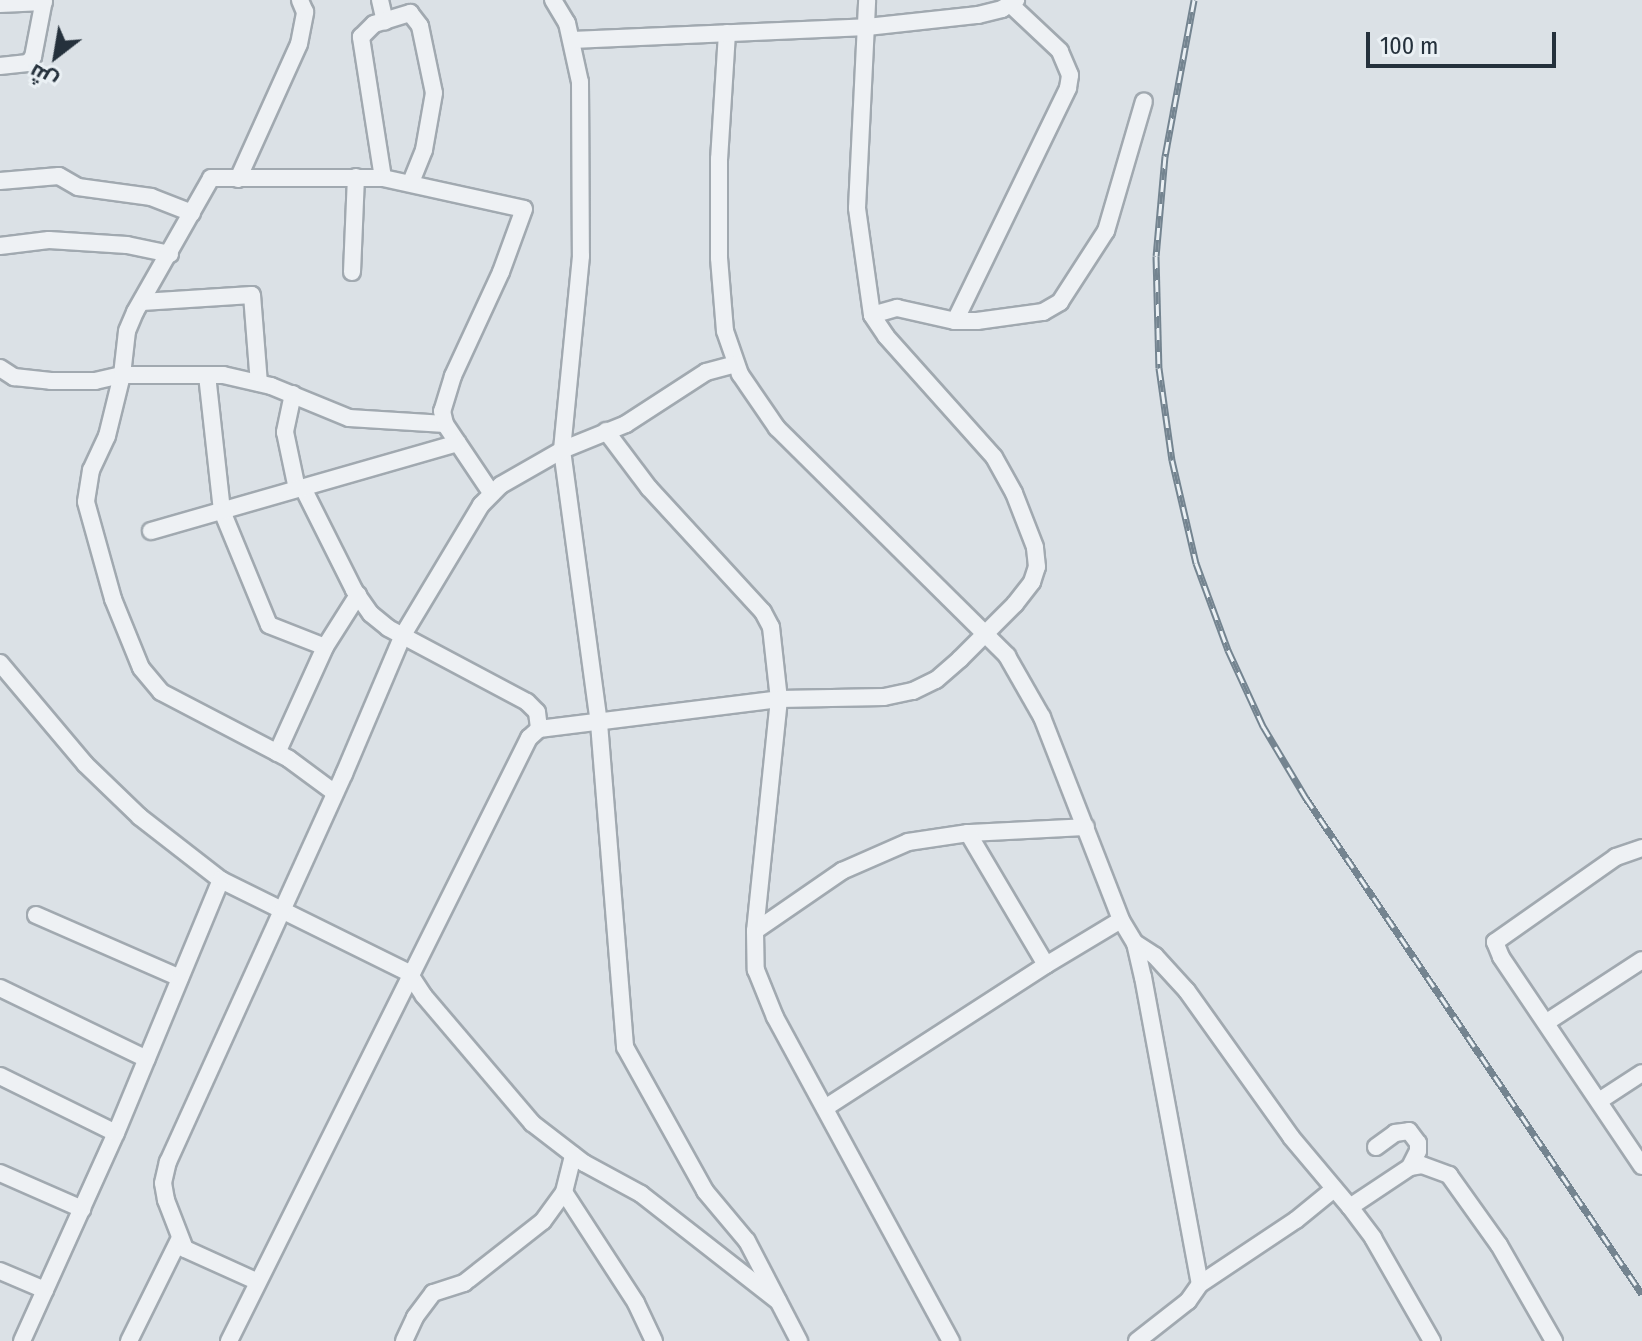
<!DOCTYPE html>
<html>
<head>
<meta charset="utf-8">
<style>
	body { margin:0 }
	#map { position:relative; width:1642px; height:1341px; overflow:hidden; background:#dbe1e6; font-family:"Fira Sans Condensed",Cairo,sans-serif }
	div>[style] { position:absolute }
	.roads { filter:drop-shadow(2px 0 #a1a9b0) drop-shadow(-2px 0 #a1a9b0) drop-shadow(0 2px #a1a9b0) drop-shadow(0 -2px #a1a9b0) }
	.minor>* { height:16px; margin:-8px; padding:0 8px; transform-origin:8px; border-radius:8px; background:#eef1f4 }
	.rail>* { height:7px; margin-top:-3.5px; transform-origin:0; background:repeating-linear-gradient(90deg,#eaf0f4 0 12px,#748490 0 24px); box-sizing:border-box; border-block:2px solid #748490 }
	span { translate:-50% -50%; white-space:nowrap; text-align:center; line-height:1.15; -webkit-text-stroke:6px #eaf0f4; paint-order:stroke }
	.north { position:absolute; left:16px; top:16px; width:80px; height:80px; -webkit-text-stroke:6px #eaf0f4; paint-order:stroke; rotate:211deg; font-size:22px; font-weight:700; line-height:32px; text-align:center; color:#25313c }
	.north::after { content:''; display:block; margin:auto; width:28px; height:36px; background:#25313c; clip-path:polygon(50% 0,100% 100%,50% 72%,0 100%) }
	.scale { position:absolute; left:1366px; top:32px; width:190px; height:36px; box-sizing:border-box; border:4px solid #25313c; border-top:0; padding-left:10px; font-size:24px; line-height:28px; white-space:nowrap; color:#25313c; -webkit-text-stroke:6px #eaf0f4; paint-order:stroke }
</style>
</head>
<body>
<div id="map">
	<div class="roads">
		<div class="minor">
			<div style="left:380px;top:0;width:22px;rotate:77deg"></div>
			<div style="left:553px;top:0;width:27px;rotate:59deg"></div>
			<div style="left:567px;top:23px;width:60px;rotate:77.6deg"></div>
			<div style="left:580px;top:82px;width:174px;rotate:89.7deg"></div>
			<div style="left:581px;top:256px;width:195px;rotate:95.6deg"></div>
			<div style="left:562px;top:450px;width:275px;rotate:82.3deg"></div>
			<div style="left:599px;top:723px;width:325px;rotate:85.4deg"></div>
			<div style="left:625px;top:1047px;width:165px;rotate:60.9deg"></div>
			<div style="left:705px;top:1191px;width:65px;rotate:50deg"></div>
			<div style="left:747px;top:1241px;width:113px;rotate:62.5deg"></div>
			<div style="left:0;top:4px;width:44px;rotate:-2.6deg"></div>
			<div style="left:727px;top:33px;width:126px;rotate:93.6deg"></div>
			<div style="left:719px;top:159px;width:99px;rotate:90deg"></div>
			<div style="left:719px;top:258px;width:73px;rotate:85.3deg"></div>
			<div style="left:725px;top:331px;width:46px;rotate:70.8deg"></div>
			<div style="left:740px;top:374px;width:65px;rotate:55.6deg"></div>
			<div style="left:777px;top:428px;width:324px;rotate:44.7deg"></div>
			<div style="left:1007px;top:656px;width:70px;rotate:60.2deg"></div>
			<div style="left:1042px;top:717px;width:218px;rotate:68.7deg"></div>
			<div style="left:572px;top:40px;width:295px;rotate:-2.5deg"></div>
			<div style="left:867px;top:27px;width:112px;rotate:-6.2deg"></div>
			<div style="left:978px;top:15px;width:25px;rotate:-14deg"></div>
			<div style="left:1002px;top:9px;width:17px;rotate:-33deg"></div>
			<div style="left:0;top:66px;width:28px;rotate:-6deg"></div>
			<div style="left:28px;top:63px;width:8px;rotate:-50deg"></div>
			<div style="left:33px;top:57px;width:58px;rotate:-79.1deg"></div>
			<div style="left:383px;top:178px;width:143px;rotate:-98.9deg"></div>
			<div style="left:361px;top:37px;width:18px;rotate:-45deg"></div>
			<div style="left:374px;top:24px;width:38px;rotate:-17deg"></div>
			<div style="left:410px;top:13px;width:16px;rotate:52deg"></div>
			<div style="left:420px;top:26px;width:68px;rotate:78.2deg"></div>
			<div style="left:434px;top:93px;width:58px;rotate:100deg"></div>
			<div style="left:424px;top:150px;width:35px;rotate:112deg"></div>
			<div style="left:238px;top:179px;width:148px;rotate:-65.7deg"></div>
			<div style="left:299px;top:44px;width:33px;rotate:-79deg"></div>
			<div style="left:305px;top:12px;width:13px;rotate:-113deg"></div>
			<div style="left:0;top:181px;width:59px;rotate:-4.8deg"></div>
			<div style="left:59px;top:176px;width:22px;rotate:30deg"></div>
			<div style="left:78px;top:187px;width:74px;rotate:7.8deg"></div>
			<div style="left:151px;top:197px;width:44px;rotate:21.3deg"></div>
			<div style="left:0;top:246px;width:49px;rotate:-7deg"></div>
			<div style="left:49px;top:240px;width:78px;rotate:3.7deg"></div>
			<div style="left:127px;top:245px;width:44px;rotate:11.8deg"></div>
			<div style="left:352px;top:272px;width:95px;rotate:-87.6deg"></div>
			<div style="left:142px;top:302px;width:110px;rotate:-3.6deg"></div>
			<div style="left:252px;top:295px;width:88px;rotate:85.5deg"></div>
			<div style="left:872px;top:315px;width:26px;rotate:-16deg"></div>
			<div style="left:897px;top:308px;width:59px;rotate:12.6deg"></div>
			<div style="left:955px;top:321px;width:22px"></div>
			<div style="left:977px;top:321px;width:67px;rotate:-7.8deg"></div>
			<div style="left:1043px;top:312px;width:20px;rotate:-30deg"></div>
			<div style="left:1060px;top:302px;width:85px;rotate:-57.1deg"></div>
			<div style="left:1106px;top:231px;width:135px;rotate:-73.7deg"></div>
			<div style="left:955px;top:321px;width:259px;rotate:-64.1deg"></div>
			<div style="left:1068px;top:88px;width:13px;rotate:-81deg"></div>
			<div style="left:1070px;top:75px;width:26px;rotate:-113deg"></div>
			<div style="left:1060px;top:51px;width:69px;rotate:-136.8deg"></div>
			<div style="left:0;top:368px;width:17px;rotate:33deg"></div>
			<div style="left:14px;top:377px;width:37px;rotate:6deg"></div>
			<div style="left:51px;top:381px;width:44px"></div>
			<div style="left:95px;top:381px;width:28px;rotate:-13deg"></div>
			<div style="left:122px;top:375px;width:63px;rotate:103.8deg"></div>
			<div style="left:107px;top:436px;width:38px;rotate:115deg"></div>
			<div style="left:91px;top:470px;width:32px;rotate:99deg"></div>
			<div style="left:86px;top:502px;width:101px;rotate:74.4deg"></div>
			<div style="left:113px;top:599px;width:74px;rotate:67.9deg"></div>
			<div style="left:141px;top:668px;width:31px;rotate:50deg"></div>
			<div style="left:161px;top:692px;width:144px;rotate:27.6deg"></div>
			<div style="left:289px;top:759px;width:57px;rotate:36.5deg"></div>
			<div style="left:207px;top:375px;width:137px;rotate:83.7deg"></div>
			<div style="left:222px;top:511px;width:123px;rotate:67.6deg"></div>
			<div style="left:269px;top:625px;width:60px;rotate:21.4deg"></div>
			<div style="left:293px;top:394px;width:39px;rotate:102deg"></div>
			<div style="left:285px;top:432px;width:58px;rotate:78.1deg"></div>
			<div style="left:445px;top:424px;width:96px;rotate:-176.4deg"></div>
			<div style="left:349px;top:418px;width:84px;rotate:-157.7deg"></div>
			<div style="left:271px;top:386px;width:49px;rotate:-167.1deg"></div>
			<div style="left:223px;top:375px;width:101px;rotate:180deg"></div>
			<div style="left:122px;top:375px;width:44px;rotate:-83.5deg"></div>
			<div style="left:127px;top:331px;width:21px;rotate:-67deg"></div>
			<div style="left:135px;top:312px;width:154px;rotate:-60.4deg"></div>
			<div style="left:211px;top:178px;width:172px"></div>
			<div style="left:383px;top:178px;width:144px;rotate:12.4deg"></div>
			<div style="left:524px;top:209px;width:67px;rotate:110.1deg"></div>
			<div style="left:501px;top:272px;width:115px;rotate:114.8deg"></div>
			<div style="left:453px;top:376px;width:37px;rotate:107deg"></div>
			<div style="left:442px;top:411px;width:13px;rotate:77deg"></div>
			<div style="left:445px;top:424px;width:84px;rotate:56.1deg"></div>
			<div style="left:606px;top:431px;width:71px;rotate:53deg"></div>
			<div style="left:649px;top:488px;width:168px;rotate:47.4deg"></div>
			<div style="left:763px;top:612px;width:17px;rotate:62deg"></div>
			<div style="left:771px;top:627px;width:72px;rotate:83.7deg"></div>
			<div style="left:779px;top:699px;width:233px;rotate:95.9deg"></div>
			<div style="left:755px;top:931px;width:39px;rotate:89deg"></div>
			<div style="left:756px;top:970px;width:51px;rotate:68deg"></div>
			<div style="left:775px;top:1017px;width:369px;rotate:61.5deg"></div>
			<div style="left:303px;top:488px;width:114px;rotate:63.4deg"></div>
			<div style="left:354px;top:590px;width:29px;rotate:55deg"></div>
			<div style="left:371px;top:614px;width:22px;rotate:39deg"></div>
			<div style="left:388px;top:628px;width:157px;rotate:28deg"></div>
			<div style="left:527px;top:702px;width:14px;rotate:45deg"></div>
			<div style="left:537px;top:712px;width:17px;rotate:83deg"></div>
			<div style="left:151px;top:531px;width:319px;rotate:-16deg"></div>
			<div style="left:0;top:663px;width:132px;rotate:49.9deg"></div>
			<div style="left:85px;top:764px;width:76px;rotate:43.9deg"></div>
			<div style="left:140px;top:817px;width:103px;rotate:37.9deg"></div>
			<div style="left:221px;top:880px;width:210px;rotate:26.3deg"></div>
			<div style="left:409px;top:973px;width:27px;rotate:57deg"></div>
			<div style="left:424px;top:996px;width:167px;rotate:49.6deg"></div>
			<div style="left:532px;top:1123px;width:66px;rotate:37.6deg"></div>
			<div style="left:584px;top:1163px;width:65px;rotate:28.5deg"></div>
			<div style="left:641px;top:1194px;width:174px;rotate:38deg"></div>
			<div style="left:277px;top:753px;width:116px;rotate:-65.6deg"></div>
			<div style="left:325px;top:647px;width:62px;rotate:-57.6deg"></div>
			<div style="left:968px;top:833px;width:118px;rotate:-2.9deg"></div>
			<div style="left:1642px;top:848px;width:28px;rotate:161deg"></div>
			<div style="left:1616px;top:857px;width:148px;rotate:144.9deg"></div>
			<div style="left:1495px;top:942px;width:16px;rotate:68deg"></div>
			<div style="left:1501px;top:957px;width:252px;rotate:56deg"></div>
			<div style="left:36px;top:915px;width:157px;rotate:23.6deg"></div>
			<div style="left:755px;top:931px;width:106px;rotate:-34.6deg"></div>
			<div style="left:842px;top:871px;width:72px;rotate:-23.7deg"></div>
			<div style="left:908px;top:842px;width:61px;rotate:-8.5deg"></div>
			<div style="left:968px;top:833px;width:153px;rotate:59.4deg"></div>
			<div style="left:1135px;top:943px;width:24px;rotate:33deg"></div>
			<div style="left:1155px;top:956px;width:47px;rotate:47.6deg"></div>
			<div style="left:1187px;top:991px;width:179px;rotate:54.5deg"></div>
			<div style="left:1291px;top:1137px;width:92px;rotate:49.9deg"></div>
			<div style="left:1350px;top:1207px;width:39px;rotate:53deg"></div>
			<div style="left:1373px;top:1238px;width:119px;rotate:60.2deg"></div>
			<div style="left:0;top:988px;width:163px;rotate:25.8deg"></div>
			<div style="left:1547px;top:1022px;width:113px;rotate:-33.1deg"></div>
			<div style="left:0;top:1076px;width:129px;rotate:26.2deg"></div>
			<div style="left:1599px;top:1101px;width:51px;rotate:-33.1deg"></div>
			<div style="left:825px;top:1108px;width:263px;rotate:-32.9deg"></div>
			<div style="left:1046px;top:965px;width:87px;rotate:-31deg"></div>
			<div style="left:1121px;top:920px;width:27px;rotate:59deg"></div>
			<div style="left:1135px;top:943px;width:35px;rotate:77deg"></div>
			<div style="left:1143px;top:977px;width:312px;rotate:79.5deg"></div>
			<div style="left:1200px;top:1284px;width:21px;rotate:125deg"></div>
			<div style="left:1188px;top:1301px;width:65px;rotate:141.9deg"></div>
			<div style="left:1376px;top:1147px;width:24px;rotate:-36deg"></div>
			<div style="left:1395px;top:1133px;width:14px;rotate:-8deg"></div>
			<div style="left:1409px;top:1131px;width:15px;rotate:53deg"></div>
			<div style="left:1418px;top:1143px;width:8px;rotate:90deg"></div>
			<div style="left:1418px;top:1151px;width:18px;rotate:117deg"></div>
			<div style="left:0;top:1173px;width:90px;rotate:23.7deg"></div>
			<div style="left:564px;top:1192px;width:132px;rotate:57deg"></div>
			<div style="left:636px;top:1303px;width:42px;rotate:64.7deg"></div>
			<div style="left:1350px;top:1207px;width:72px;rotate:-33.7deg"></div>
			<div style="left:1410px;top:1167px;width:12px;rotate:-9deg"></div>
			<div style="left:1422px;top:1165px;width:29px;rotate:20deg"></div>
			<div style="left:1449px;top:1175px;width:86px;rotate:54.5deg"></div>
			<div style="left:1499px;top:1245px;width:111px;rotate:60.2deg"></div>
			<div style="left:0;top:1271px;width:49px;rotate:22.9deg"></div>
			<div style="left:256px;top:1281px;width:78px;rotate:-155.7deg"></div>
			<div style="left:185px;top:1249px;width:53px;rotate:-111.2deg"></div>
			<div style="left:166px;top:1200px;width:17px;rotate:-100deg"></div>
			<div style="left:163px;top:1183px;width:22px;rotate:-77deg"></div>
			<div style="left:168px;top:1162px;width:426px;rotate:-65.6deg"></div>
			<div style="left:344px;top:774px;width:151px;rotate:-67deg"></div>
			<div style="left:403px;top:635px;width:152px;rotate:-59deg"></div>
			<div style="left:481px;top:505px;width:28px;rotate:-45deg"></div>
			<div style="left:501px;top:485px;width:70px;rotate:-29.8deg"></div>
			<div style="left:562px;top:450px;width:69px;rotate:-22.1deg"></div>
			<div style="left:626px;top:424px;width:95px;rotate:-33deg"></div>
			<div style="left:706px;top:372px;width:31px;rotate:-15deg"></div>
			<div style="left:1200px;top:1284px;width:115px;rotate:-33.7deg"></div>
			<div style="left:1296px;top:1220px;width:49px;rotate:-39.2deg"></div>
			<div style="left:22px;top:1341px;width:228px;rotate:-65.7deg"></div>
			<div style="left:116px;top:1133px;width:274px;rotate:-67.5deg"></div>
			<div style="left:129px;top:1341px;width:113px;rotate:-63.7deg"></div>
			<div style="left:229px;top:1341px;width:674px;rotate:-63.55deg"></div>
			<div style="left:529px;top:738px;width:13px;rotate:-42deg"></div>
			<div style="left:539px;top:729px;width:242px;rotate:-7.1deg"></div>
			<div style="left:779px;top:699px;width:105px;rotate:-1.1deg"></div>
			<div style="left:884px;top:697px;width:30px;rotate:-12deg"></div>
			<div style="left:913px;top:691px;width:25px;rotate:-26deg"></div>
			<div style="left:936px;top:680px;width:32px;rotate:-41deg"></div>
			<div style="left:960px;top:659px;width:78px;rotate:-45deg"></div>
			<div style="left:1015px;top:604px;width:28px;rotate:-52deg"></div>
			<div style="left:1032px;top:582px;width:16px;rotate:-72deg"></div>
			<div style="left:1037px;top:567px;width:20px;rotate:-96deg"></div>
			<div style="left:1035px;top:547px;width:58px;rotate:-111.3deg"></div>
			<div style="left:1014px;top:493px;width:41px;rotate:-119.1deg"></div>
			<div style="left:994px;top:457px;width:162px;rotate:-131.8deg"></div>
			<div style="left:886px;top:336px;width:25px;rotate:-124deg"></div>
			<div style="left:872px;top:315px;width:108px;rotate:-98deg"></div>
			<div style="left:857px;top:208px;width:208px;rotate:-87.2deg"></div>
			<div style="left:404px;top:1341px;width:26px;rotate:-65deg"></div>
			<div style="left:415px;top:1317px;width:30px;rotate:-53deg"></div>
			<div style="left:433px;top:1293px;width:33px;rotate:-18deg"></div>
			<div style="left:464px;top:1283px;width:100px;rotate:-38.1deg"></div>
			<div style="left:543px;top:1221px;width:36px;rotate:-54deg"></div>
			<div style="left:564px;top:1192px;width:38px;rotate:-76deg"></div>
		</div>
	</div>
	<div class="rail">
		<div style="left:1194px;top:0;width:159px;rotate:100.5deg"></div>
		<div style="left:1165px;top:156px;width:100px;rotate:95.1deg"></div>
		<div style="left:1156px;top:256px;width:112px;rotate:88.5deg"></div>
		<div style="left:1159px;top:368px;width:93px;rotate:82deg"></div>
		<div style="left:1172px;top:460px;width:106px;rotate:76.9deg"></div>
		<div style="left:1196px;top:563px;width:93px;rotate:69.8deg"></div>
		<div style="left:1228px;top:650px;width:84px;rotate:65.3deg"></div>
		<div style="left:1263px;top:726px;width:84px;rotate:59.2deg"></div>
		<div style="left:1306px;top:798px;width:599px;rotate:55.89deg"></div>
	</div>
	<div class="north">ش</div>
	<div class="scale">100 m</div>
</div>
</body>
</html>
